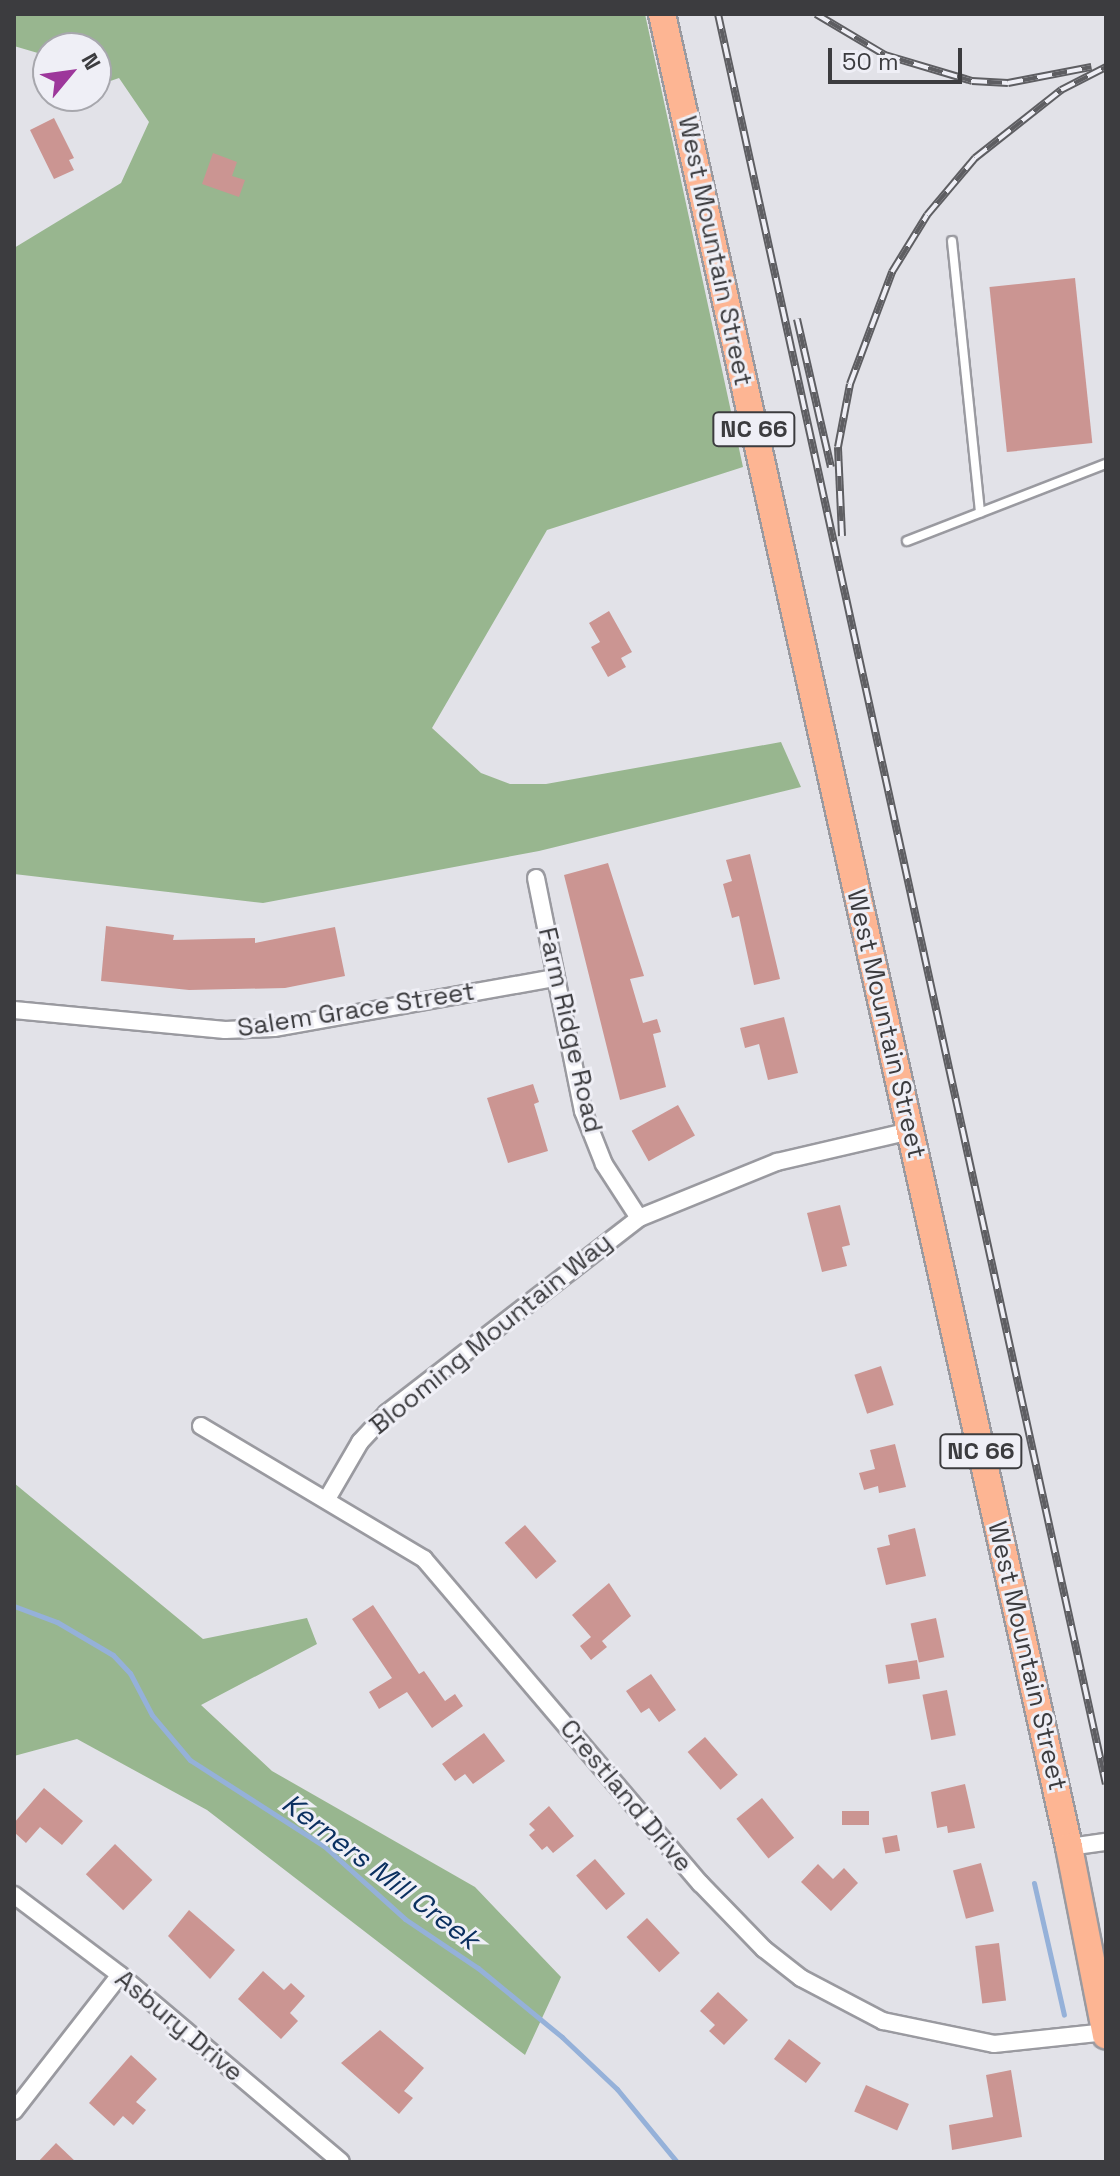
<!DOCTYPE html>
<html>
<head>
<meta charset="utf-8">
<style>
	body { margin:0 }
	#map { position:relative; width:1120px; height:2176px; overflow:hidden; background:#e2e2e8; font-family:"Space Grotesk",sans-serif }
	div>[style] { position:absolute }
	.forest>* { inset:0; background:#98b68f }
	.stream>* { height:5px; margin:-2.5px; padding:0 2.5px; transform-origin:2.5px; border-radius:2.5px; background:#95b1d9 }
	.building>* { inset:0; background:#cb9592; transform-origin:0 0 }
	.roads { filter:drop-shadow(2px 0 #9a9aa0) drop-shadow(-2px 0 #9a9aa0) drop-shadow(0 2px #9a9aa0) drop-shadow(0 -2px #9a9aa0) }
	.service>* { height:8px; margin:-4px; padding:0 4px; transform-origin:4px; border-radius:4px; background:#fff }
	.minor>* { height:16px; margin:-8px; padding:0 8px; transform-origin:8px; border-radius:8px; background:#fff }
	.primary>* { height:26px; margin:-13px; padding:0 13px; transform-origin:13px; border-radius:13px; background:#fdb593 }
	.rail>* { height:8px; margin-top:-4px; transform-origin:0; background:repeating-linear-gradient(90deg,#efeff6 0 15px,#5e5e62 0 30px); box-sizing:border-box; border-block:2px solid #5e5e62 }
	span { translate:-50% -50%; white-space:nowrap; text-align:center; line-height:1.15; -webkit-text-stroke:6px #efeff6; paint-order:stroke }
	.shield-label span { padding:2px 6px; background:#efeff6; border:2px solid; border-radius:6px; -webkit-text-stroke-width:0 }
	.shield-label { font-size:24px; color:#3c3c3f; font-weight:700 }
	.street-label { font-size:26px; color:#3c3c3f }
	.water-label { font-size:28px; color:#0b3060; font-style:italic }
	.frame { position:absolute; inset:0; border:16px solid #3c3c3f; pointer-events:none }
	.north { position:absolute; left:32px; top:32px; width:80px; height:80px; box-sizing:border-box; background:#efeff6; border:2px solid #a7a7ad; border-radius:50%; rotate:61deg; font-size:22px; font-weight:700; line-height:32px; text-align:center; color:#3c3c3f }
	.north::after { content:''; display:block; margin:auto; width:28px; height:36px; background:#9d379b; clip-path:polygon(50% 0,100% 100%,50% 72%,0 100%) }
	.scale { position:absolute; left:828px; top:48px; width:134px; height:36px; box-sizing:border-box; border:4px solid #3c3c3f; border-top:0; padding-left:10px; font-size:24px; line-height:28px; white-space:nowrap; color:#3c3c3f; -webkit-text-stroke:6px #efeff6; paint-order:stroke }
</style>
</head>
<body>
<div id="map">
	<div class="forest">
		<div style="clip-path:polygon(14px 14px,645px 14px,743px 467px,547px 530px,432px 728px,481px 773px,510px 784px,546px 784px,781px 742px,801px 787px,539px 851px,263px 903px,14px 874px,14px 248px,121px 183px,149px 122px,119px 78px,96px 86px,96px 48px,48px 48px,48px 56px,14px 46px)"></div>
		<div style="clip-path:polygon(14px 1483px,203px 1639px,307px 1618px,317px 1644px,201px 1705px,272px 1771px,475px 1887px,561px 1977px,525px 2055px,207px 1810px,77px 1739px,14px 1756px)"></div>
	</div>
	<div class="stream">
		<div style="left:14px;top:1606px;width:46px;rotate:20.4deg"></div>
		<div style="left:57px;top:1622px;width:65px;rotate:30.5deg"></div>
		<div style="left:113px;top:1655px;width:25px;rotate:47deg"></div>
		<div style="left:130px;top:1673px;width:47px;rotate:62.4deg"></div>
		<div style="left:152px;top:1715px;width:59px;rotate:49.8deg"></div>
		<div style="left:190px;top:1760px;width:159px;rotate:32.7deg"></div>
		<div style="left:324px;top:1846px;width:109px;rotate:42deg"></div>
		<div style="left:405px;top:1919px;width:88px;rotate:33.9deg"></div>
		<div style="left:478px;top:1968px;width:109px;rotate:39.4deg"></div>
		<div style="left:562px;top:2037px;width:76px;rotate:43.4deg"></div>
		<div style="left:617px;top:2089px;width:94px;rotate:50.6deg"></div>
		<div style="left:1034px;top:1883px;width:135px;rotate:77.2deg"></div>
	</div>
	<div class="building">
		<div style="clip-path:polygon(54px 118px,74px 158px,69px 160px,74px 170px,54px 179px,30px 130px)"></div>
		<div style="clip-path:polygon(213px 153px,237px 162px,232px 176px,245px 180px,239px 197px,202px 184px)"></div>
		<div style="left:1075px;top:278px;width:166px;height:86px;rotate:84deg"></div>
		<div style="clip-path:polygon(609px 611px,632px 652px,621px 658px,626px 667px,608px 677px,591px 647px,600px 642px,589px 623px)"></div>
		<div style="clip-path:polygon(750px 854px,780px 979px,754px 985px,739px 916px,732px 918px,723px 884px,732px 881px,726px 860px)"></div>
		<div style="clip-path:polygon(608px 863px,644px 976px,630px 979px,643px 1023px,657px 1019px,661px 1032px,653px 1034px,666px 1087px,620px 1100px,564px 875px)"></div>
		<div style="clip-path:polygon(106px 926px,174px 935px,173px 940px,255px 938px,255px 943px,335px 927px,345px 976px,285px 988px,189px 990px,101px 981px)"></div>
		<div style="clip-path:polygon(784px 1017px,798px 1073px,768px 1080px,759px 1044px,745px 1048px,740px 1028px)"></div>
		<div style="clip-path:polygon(533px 1084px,539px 1102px,534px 1104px,548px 1151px,508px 1163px,487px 1098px)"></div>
		<div style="left:678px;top:1105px;width:35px;height:53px;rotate:61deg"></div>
		<div style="clip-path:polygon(840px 1205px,850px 1245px,842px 1247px,847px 1266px,822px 1272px,807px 1213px)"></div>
		<div style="left:881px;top:1366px;width:41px;height:28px;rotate:72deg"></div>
		<div style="clip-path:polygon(895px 1444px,906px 1487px,879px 1493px,878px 1486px,864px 1490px,859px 1473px,875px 1469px,870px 1450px)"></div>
		<div style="left:525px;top:1525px;width:48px;height:27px;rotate:49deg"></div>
		<div style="clip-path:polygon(915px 1528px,926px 1576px,886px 1585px,877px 1548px,890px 1545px,888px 1535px)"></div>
		<div style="clip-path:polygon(609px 1583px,631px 1616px,602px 1641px,607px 1647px,591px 1660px,580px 1646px,591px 1637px,572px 1615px)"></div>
		<div style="clip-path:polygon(373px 1605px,419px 1674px,424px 1671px,445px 1701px,455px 1694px,463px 1706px,432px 1728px,407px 1692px,379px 1709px,369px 1692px,392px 1678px,352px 1619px)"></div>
		<div style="left:936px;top:1618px;width:40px;height:26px;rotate:78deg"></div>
		<div style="left:917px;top:1660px;width:19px;height:32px;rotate:81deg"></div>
		<div style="clip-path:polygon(651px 1674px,676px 1710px,659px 1722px,649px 1708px,641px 1713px,626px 1691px)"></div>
		<div style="left:947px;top:1690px;width:46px;height:25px;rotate:79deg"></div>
		<div style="clip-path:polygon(484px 1733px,505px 1761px,473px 1784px,465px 1774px,455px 1781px,442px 1764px)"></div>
		<div style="left:705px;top:1737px;width:50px;height:23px;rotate:49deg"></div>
		<div style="clip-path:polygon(965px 1784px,975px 1828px,948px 1833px,947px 1826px,937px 1828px,931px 1792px)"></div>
		<div style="clip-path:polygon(44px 1788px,83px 1821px,62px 1845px,40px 1827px,26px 1843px,14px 1832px,14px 1823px)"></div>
		<div style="left:762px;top:1798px;width:51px;height:33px;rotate:51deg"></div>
		<div style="clip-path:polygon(549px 1806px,574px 1836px,553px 1853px,547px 1846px,542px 1850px,529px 1835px,535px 1830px,529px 1824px)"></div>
		<div style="left:842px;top:1811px;width:27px;height:14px"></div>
		<div style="left:897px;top:1835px;width:16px;height:15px;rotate:79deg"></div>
		<div style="left:115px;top:1844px;width:52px;height:42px;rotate:44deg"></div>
		<div style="left:595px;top:1859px;width:46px;height:25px;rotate:49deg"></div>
		<div style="left:981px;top:1863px;width:50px;height:29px;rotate:75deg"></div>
		<div style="clip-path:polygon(818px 1864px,833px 1879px,844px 1868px,858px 1883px,831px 1911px,801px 1882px)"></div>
		<div style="clip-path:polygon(189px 1910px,235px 1950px,210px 1979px,168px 1936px)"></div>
		<div style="left:647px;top:1918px;width:48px;height:28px;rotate:47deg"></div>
		<div style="left:999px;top:1943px;width:58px;height:24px;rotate:83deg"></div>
		<div style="clip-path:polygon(263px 1971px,284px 1990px,291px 1983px,305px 1996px,290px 2013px,298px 2021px,281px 2039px,238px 1999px)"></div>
		<div style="clip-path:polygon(718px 1992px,748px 2020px,724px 2045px,709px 2031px,715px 2025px,700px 2011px)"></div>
		<div style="clip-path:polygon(380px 2030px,424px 2068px,404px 2091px,413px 2098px,399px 2114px,341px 2063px)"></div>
		<div style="left:789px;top:2039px;width:40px;height:25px;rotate:37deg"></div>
		<div style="clip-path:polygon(131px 2055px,157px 2079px,136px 2102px,146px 2110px,133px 2125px,123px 2116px,114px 2126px,89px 2103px)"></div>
		<div style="clip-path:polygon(1011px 2070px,1022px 2137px,952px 2150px,949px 2125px,993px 2117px,986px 2075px)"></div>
		<div style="left:866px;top:2085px;width:47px;height:29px;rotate:24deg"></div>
		<div style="clip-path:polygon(56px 2143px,76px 2162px,38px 2162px)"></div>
	</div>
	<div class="roads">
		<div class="service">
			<div style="left:952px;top:241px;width:273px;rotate:84.1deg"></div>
			<div style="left:907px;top:541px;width:213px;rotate:-21.2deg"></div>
		</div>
		<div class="minor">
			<div style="left:536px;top:878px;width:238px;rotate:78.6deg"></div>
			<div style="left:583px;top:1111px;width:57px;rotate:68.4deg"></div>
			<div style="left:604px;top:1164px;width:64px;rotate:57.1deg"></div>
			<div style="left:14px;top:1010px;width:212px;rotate:5.4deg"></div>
			<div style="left:225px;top:1030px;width:49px;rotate:-2.3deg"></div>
			<div style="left:274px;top:1028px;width:284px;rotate:-10.1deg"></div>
			<div style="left:201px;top:1426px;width:260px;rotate:30.8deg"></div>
			<div style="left:424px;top:1559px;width:426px;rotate:49.6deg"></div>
			<div style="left:700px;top:1883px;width:92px;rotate:45.9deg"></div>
			<div style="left:764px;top:1949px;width:47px;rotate:38.1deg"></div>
			<div style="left:801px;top:1978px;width:93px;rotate:27.7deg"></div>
			<div style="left:883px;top:2021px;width:113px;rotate:11.7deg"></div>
			<div style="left:994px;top:2044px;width:113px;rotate:-6.1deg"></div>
			<div style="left:327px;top:1499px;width:66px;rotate:-59.9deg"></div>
			<div style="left:360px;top:1442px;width:40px;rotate:-47deg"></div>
			<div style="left:387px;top:1413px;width:319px;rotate:-37.7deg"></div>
			<div style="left:639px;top:1218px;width:149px;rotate:-22.1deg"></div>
			<div style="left:777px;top:1162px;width:137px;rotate:-13.1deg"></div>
			<div style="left:1069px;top:1847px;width:37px;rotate:-8deg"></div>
			<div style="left:14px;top:1895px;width:133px;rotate:37deg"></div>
			<div style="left:120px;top:1975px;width:289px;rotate:40.2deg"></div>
			<div style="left:14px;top:2111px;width:172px;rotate:-52.1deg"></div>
		</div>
		<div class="primary">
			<div style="left:662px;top:14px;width:1878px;rotate:77.48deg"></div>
			<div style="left:1069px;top:1847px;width:192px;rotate:78.9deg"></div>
		</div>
	</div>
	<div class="rail">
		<div style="left:718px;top:14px;width:1812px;rotate:77.64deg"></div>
		<div style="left:816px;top:14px;width:80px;rotate:30.7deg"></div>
		<div style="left:885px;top:55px;width:91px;rotate:16.6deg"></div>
		<div style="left:972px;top:81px;width:36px;rotate:3deg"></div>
		<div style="left:1008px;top:83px;width:85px;rotate:-10.9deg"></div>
		<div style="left:797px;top:319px;width:152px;rotate:77.1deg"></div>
		<div style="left:842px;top:536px;width:89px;rotate:-92.6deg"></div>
		<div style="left:838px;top:447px;width:64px;rotate:-79.2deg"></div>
		<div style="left:850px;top:384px;width:120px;rotate:-69.4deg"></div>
		<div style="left:892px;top:272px;width:67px;rotate:-58.4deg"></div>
		<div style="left:927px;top:215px;width:75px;rotate:-49.9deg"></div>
		<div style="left:975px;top:158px;width:110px;rotate:-38.3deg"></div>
		<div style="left:1061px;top:90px;width:51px;rotate:-27.1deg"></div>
	</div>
	<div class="shield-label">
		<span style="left:754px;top:429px">NC 66</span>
		<span style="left:981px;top:1451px">NC 66</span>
	</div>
	<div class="street-label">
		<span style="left:715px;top:251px;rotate:78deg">West Mountain Street</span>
		<span style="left:356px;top:1010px;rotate:-9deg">Salem Grace Street</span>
		<span style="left:886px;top:1024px;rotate:77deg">West Mountain Street</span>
		<span style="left:570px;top:1030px;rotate:77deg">Farm Ridge Road</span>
		<span style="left:491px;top:1334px;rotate:-39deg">Blooming Mountain Way</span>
		<span style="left:1027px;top:1656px;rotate:77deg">West Mountain Street</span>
		<span style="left:626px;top:1796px;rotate:50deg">Crestland Drive</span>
		<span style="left:179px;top:2026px;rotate:40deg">Asbury Drive</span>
	</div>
	<div class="water-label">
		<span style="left:381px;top:1871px;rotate:37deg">Kerners Mill Creek</span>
	</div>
	<div class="frame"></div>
	<div class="north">N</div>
	<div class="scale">50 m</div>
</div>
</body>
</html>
